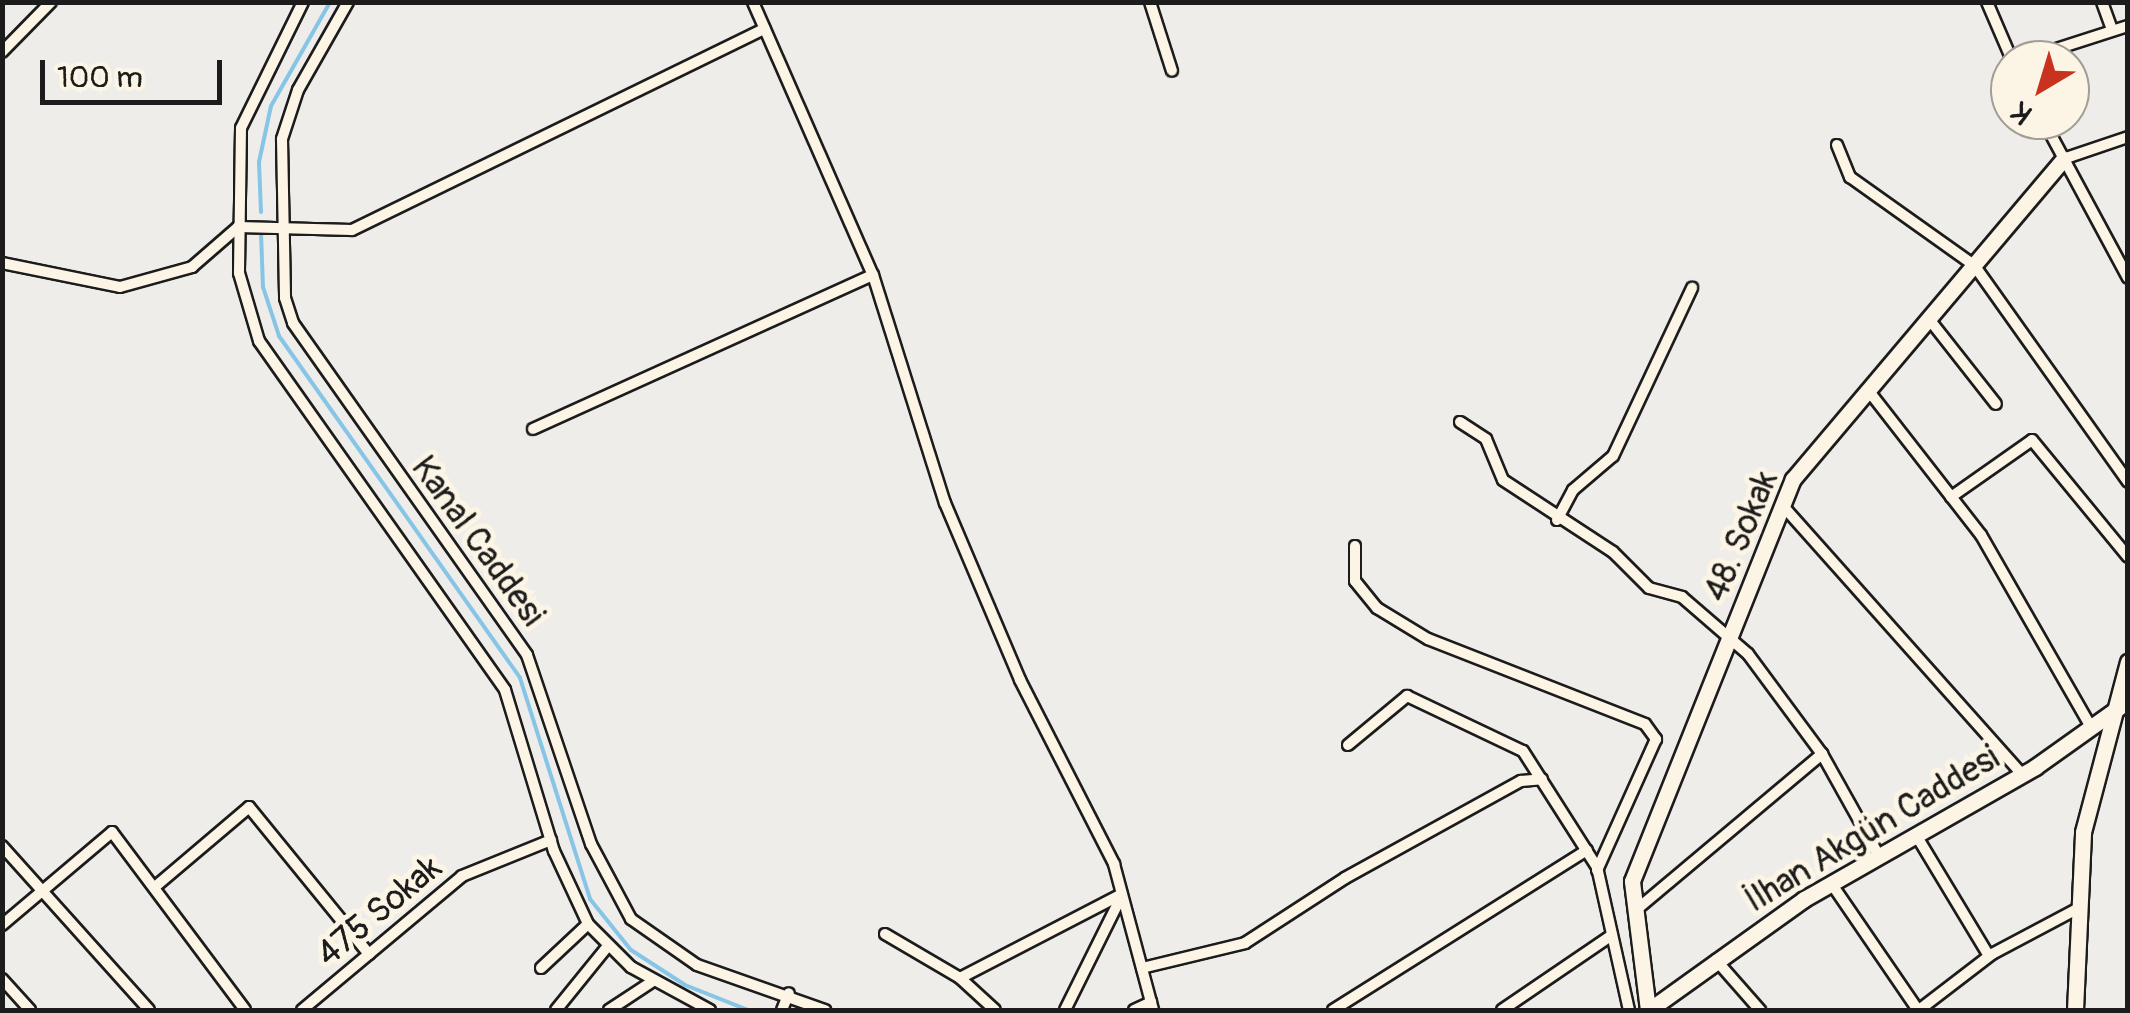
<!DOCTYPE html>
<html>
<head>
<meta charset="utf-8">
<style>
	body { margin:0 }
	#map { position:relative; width:2130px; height:1013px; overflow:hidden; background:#eeede9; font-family:Pangolin,sans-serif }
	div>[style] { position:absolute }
	.stream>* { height:4px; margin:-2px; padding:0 2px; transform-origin:2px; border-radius:2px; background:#87c5e7 }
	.roads { filter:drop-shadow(2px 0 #1c1c1c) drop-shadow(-2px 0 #1c1c1c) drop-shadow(0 2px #1c1c1c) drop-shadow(0 -2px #1c1c1c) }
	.street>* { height:10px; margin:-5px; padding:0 5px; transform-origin:5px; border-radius:5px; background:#fcf5e5 }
	.secondary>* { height:15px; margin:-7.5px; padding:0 7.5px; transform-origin:7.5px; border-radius:7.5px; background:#fcf5e5 }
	span { translate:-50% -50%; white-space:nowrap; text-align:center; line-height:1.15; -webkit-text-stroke:10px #fcf5e5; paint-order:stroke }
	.street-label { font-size:35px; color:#1c1c1c }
	.frame { position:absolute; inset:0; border:5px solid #1c1c1c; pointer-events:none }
	.north { position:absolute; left:1990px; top:40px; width:100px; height:100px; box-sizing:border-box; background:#fcf5e5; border:2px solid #a29e95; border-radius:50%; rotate:218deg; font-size:28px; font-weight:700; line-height:40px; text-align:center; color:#1c1c1c }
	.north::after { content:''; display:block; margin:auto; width:35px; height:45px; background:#c8321e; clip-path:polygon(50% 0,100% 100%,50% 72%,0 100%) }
	.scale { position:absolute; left:40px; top:60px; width:182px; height:45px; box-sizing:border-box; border:5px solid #1c1c1c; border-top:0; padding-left:12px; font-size:30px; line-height:35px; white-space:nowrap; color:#1c1c1c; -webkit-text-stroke:8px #fcf5e5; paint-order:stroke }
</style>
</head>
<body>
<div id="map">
	<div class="stream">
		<div style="left:261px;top:212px;width:50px;rotate:-92.3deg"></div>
		<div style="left:259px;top:162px;width:57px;rotate:-77.9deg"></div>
		<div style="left:271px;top:106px;width:120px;rotate:-60.4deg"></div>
		<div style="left:261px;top:233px;width:54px;rotate:87.9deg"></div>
		<div style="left:263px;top:287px;width:52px;rotate:71.9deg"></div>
		<div style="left:279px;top:336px;width:418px;rotate:54.8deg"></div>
		<div style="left:520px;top:678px;width:232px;rotate:72.4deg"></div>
		<div style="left:590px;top:899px;width:65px;rotate:51.2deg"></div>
		<div style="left:631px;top:950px;width:64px;rotate:32.9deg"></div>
		<div style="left:685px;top:985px;width:68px;rotate:21.6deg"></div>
	</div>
	<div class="roads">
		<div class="street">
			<div style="left:303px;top:2px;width:140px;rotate:116.2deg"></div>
			<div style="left:241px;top:128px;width:145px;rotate:90.8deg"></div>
			<div style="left:239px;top:273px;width:71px;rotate:73.6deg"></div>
			<div style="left:259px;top:341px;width:427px;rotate:54.8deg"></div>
			<div style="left:505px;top:690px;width:168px;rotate:73.1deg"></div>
			<div style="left:554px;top:851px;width:81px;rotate:65deg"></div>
			<div style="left:588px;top:924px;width:61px;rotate:45deg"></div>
			<div style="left:631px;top:967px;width:90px;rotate:28.6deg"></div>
			<div style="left:348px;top:2px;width:101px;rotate:119.6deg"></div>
			<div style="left:298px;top:90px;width:52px;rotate:108.1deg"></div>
			<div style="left:282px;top:139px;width:159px;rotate:88.9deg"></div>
			<div style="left:285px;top:298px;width:26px;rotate:72deg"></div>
			<div style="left:293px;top:323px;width:406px;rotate:54.8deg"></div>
			<div style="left:527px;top:655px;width:200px;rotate:71.3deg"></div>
			<div style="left:591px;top:844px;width:85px;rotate:61.9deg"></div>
			<div style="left:631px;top:919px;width:80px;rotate:34.9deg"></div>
			<div style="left:697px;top:965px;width:136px;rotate:19.4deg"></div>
			<div style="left:753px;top:2px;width:298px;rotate:66.3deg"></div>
			<div style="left:873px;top:275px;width:239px;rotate:72.5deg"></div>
			<div style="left:945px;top:503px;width:192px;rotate:67deg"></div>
			<div style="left:1020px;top:680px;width:207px;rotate:62.9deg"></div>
			<div style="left:1114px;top:864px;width:151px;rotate:75deg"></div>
			<div style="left:1150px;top:2px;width:72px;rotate:72.3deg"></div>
			<div style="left:1987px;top:2px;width:63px;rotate:66.7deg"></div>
			<div style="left:2102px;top:2px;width:30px;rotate:70deg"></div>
			<div style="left:2px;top:52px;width:70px;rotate:-45.6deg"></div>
			<div style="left:2022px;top:60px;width:111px;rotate:-17.8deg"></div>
			<div style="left:2043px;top:120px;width:179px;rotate:61.7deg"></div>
			<div style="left:1837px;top:145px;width:35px;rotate:68deg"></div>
			<div style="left:1850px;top:177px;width:152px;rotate:35.4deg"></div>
			<div style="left:1974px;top:265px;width:266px;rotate:54.6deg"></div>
			<div style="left:2063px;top:159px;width:69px;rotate:-18.7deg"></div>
			<div style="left:2px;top:263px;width:120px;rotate:11.5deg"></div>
			<div style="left:120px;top:287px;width:75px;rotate:-15.5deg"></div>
			<div style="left:192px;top:267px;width:61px;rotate:-41deg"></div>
			<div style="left:238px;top:227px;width:114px;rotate:1.5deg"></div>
			<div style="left:352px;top:230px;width:459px;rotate:-26deg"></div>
			<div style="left:1929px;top:319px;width:108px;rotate:51.8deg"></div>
			<div style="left:1868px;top:390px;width:184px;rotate:52.1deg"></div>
			<div style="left:1981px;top:535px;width:221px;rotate:60.2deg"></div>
			<div style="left:1460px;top:422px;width:31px;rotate:33deg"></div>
			<div style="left:1486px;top:439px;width:44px;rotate:67.5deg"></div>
			<div style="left:1503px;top:480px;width:131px;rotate:33.2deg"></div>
			<div style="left:1613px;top:552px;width:51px;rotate:45deg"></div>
			<div style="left:1649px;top:588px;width:34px;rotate:15deg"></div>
			<div style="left:1682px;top:597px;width:87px;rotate:40.8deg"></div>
			<div style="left:1748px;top:654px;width:124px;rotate:53.5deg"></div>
			<div style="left:1822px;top:754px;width:117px;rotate:60.8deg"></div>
			<div style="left:533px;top:429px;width:373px;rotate:-24.4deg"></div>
			<div style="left:1951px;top:497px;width:99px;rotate:-35.1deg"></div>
			<div style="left:2032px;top:440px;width:151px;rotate:50.6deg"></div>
			<div style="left:1783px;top:506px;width:359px;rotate:48.3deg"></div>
			<div style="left:1557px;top:520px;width:34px;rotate:-62deg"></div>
			<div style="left:1573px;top:490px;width:52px;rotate:-40.4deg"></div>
			<div style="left:1613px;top:456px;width:186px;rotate:-64.8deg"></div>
			<div style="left:1355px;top:546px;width:35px;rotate:90deg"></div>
			<div style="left:1355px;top:581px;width:35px;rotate:51deg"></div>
			<div style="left:1377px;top:608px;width:60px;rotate:31.3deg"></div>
			<div style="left:1428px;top:639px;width:233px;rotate:21.4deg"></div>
			<div style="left:1645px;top:724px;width:19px;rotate:54deg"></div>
			<div style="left:1656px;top:739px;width:144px;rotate:114.2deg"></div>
			<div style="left:1348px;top:745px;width:77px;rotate:-39.7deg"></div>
			<div style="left:1407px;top:696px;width:128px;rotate:25.4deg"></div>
			<div style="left:1523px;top:751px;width:138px;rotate:57.5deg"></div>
			<div style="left:1597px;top:867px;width:147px;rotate:77.4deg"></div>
			<div style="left:1916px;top:835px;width:141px;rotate:58.9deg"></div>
			<div style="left:2px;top:846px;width:220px;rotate:48.1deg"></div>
			<div style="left:1831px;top:883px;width:154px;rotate:55.6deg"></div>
			<div style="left:156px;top:886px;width:122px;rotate:-40.3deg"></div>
			<div style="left:249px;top:807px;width:190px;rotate:50.8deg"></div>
			<div style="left:1636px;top:910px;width:243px;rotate:-40deg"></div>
			<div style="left:2px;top:925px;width:144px;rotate:-40.2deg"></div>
			<div style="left:112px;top:832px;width:222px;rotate:53.2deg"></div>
			<div style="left:885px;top:934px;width:87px;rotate:30.4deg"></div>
			<div style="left:960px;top:978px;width:47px;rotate:42.4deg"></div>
			<div style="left:1716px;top:960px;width:67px;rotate:48.7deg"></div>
			<div style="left:541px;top:968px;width:64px;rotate:-43.1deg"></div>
			<div style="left:1142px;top:968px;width:106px;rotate:-13.6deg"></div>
			<div style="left:1245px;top:943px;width:119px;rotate:-33deg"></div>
			<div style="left:1345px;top:878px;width:201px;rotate:-28.9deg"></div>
			<div style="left:1521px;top:781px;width:21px;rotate:-5deg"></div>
			<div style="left:960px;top:978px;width:182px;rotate:-27.4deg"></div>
			<div style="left:2px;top:979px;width:42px;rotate:47.9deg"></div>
			<div style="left:302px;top:1010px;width:209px;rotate:-39.9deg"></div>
			<div style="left:462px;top:876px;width:96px;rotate:-22deg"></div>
			<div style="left:556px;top:1010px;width:81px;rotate:-51deg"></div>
			<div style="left:609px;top:1010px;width:53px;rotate:-33.4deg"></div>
			<div style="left:782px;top:1010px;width:18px;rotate:-68deg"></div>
			<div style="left:1065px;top:1010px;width:128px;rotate:-63.6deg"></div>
			<div style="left:1134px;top:1010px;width:19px;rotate:-25deg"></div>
			<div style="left:1333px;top:1010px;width:300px;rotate:-32.2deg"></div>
			<div style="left:1502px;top:1010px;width:133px;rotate:-34.3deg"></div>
			<div style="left:1919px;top:1010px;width:92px;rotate:-37.5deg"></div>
			<div style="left:1992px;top:954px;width:94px;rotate:-27.9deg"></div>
		</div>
		<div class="secondary">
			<div style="left:1648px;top:1010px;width:130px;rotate:-97.1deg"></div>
			<div style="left:1632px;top:881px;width:433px;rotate:-68.2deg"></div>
			<div style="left:1793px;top:479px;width:419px;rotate:-49.8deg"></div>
			<div style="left:1649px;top:1010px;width:191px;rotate:-35.6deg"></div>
			<div style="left:1804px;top:899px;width:266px;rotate:-29.7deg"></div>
			<div style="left:2035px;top:767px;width:114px;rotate:-35.4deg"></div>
			<div style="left:2075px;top:1010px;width:178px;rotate:-87.4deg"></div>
			<div style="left:2083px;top:832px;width:176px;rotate:-75.2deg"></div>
		</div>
	</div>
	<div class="street-label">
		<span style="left:1741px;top:536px;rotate:-67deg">48. Sokak</span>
		<span style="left:478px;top:541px;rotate:54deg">Kanal Caddesi</span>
		<span style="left:1872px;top:829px;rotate:-31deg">İlhan Akgün Caddesi</span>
		<span style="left:379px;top:911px;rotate:-40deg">475 Sokak</span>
	</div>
	<div class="frame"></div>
	<div class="north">K</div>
	<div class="scale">100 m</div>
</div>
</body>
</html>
